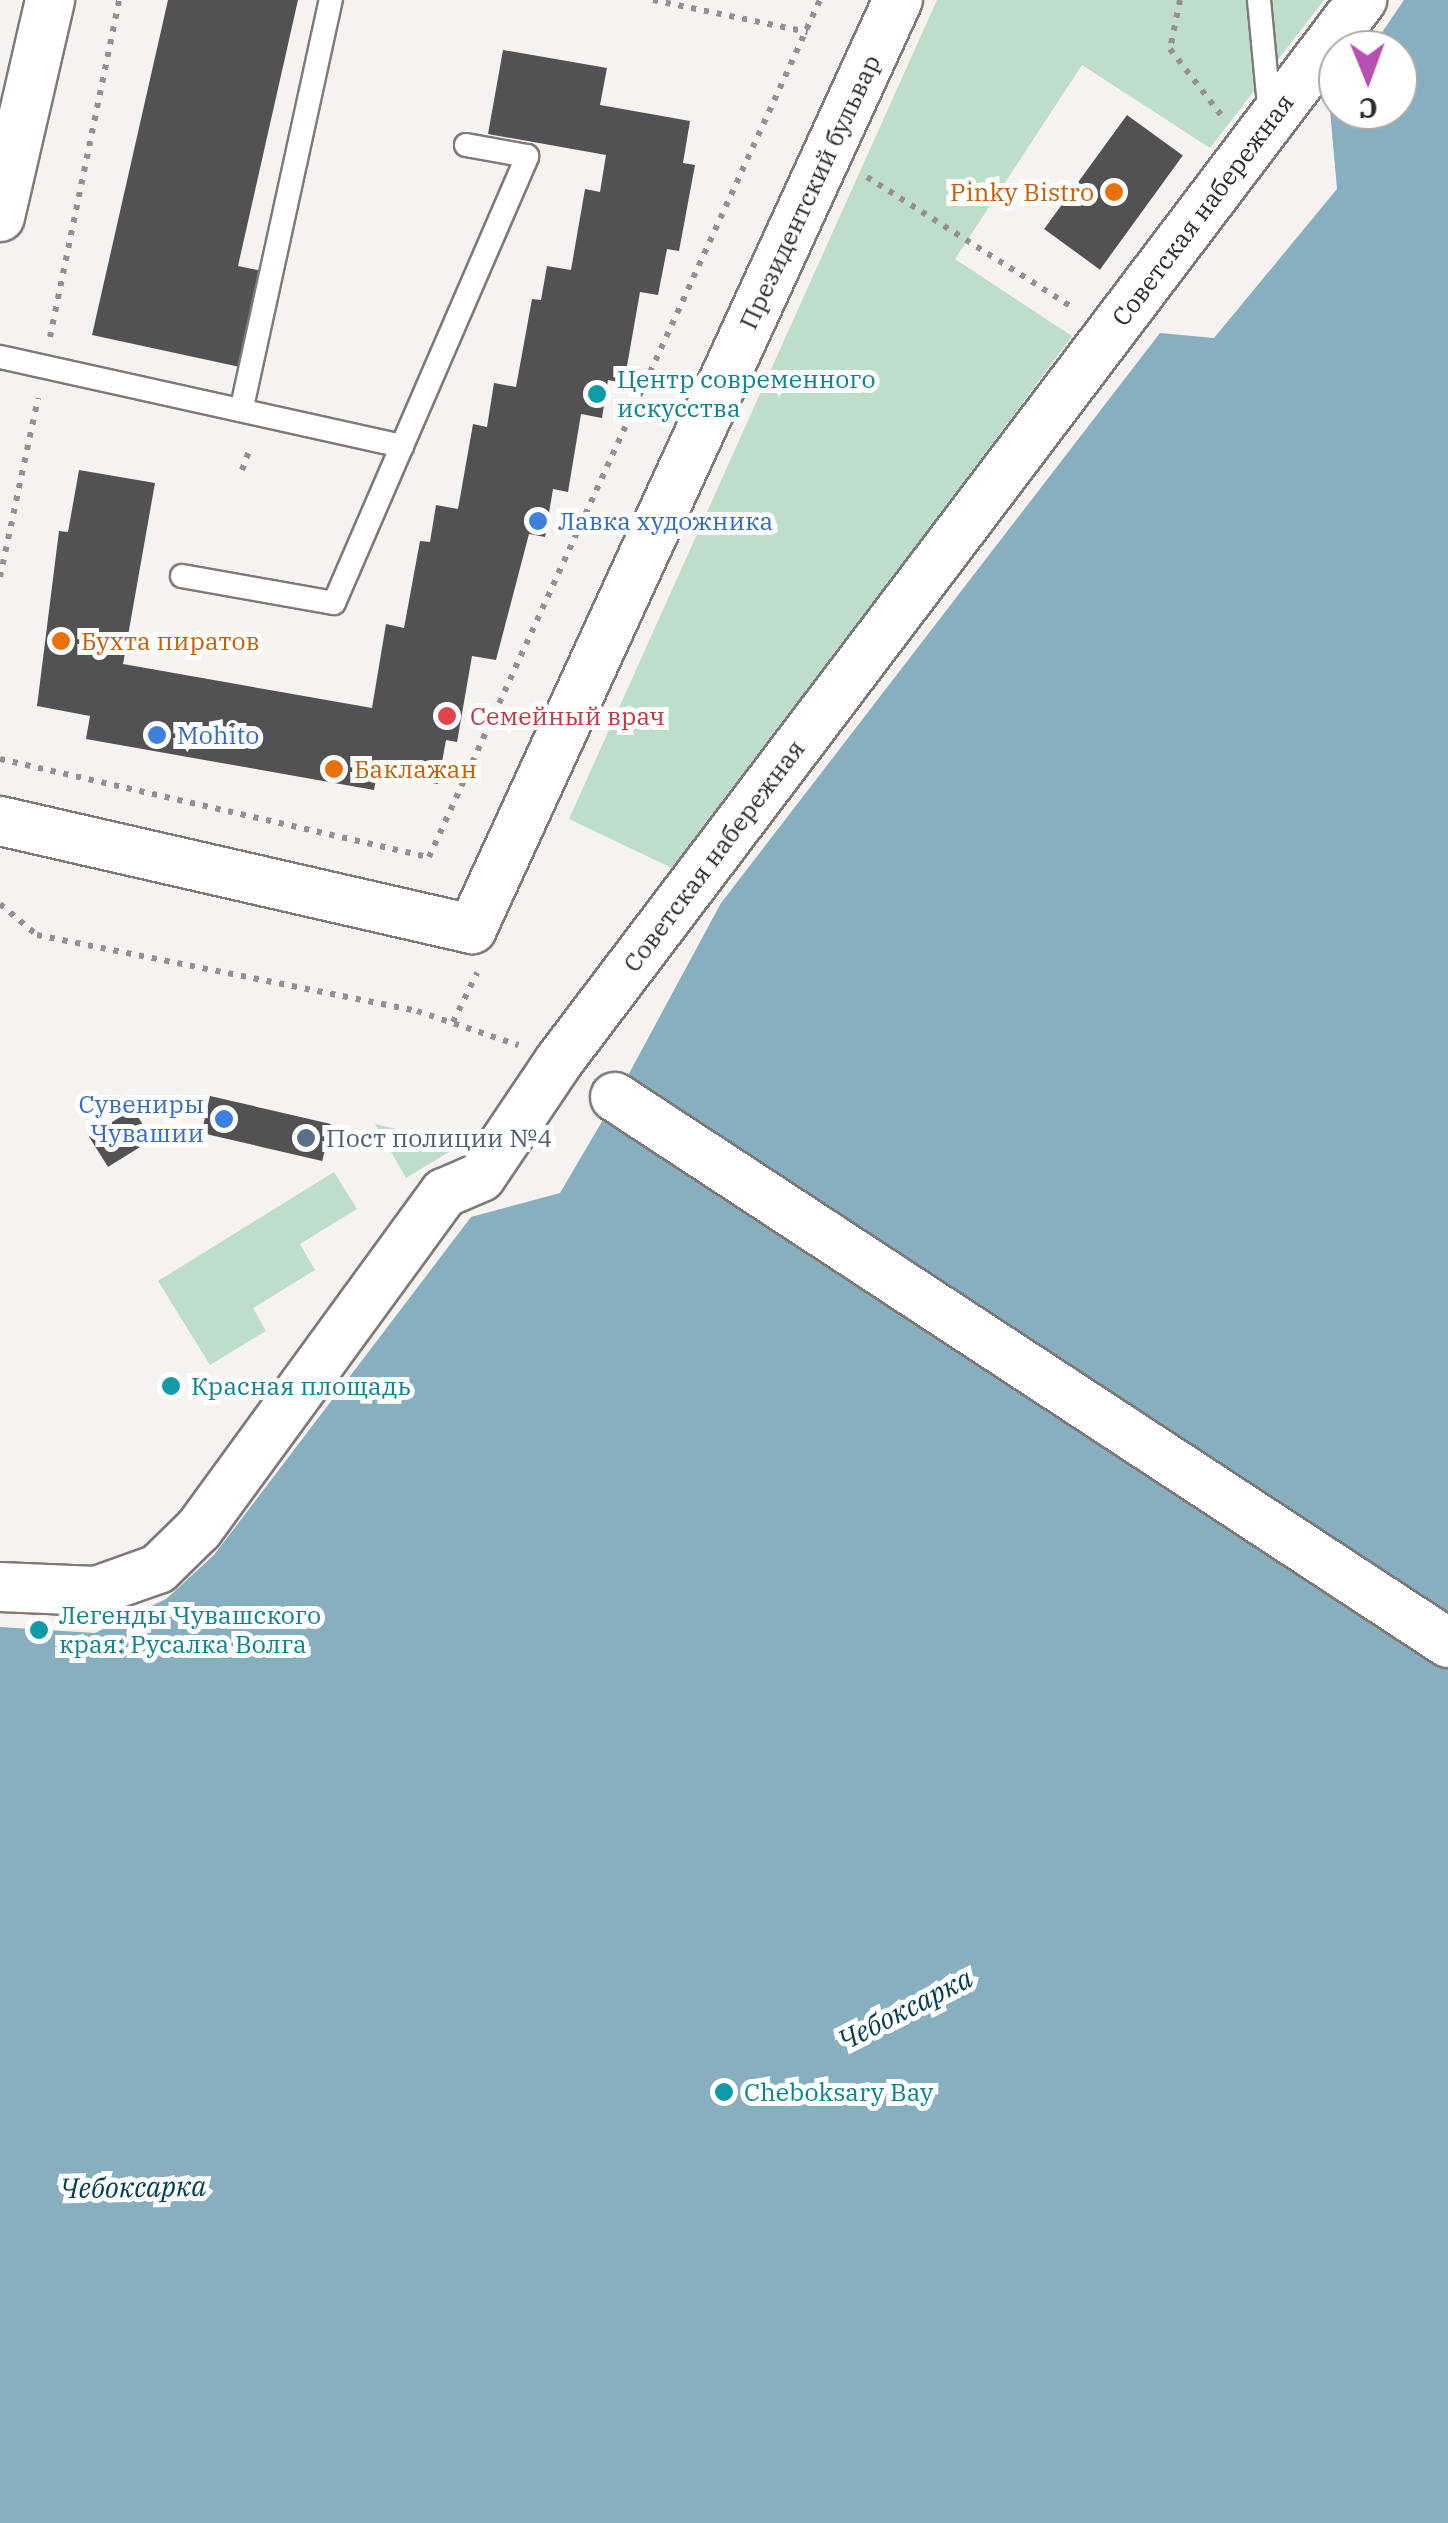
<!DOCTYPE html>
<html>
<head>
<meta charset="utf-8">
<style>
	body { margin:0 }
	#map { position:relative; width:1448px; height:2523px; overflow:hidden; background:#f6f2f0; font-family:"IBM Plex Serif",serif }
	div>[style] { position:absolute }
	.green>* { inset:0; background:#bfddcb }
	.water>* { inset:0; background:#88afbf }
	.building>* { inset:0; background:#525255; transform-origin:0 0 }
	.path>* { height:6px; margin-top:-3px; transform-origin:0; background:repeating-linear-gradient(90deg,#93908f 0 5px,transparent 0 13px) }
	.roads { filter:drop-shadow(2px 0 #7e7a79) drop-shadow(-2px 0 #7e7a79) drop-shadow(0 2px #7e7a79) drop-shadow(0 -2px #7e7a79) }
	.lane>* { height:22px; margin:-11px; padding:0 11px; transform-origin:11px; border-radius:11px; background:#fff }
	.street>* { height:48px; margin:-24px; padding:0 24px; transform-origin:24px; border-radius:24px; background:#fff }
	.dots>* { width:28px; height:28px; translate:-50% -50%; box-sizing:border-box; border:5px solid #fff; border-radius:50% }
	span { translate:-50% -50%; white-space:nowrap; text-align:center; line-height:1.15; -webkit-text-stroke:10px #fff; paint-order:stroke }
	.street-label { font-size:25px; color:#2c2b2a }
	.food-label { font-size:25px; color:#c56008 }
	.right { translate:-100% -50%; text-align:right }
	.left { translate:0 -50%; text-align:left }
	.culture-label { font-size:25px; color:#0d838f }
	.shop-label { font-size:25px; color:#366cbe }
	.health-label { font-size:25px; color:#be3a42 }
	.service-label { font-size:25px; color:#4e5e75 }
	.water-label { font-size:28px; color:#013e4f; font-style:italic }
	.north { position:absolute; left:1318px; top:30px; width:100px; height:100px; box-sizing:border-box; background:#fff; border:2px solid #abaaaa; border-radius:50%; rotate:179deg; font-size:28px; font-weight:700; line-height:40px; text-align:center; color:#2c2b2a }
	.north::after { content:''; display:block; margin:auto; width:35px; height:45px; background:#b84fb2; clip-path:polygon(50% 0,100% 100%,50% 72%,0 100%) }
</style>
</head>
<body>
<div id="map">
	<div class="green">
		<div style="clip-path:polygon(937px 0,1324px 0,1210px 148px,1082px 65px,955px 259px,1072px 336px,676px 870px,569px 819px)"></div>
		<div style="clip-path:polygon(375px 1124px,462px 1144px,406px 1178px)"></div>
		<div style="clip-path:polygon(334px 1172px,357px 1209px,300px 1244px,315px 1270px,253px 1308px,266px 1331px,210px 1365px,158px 1281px)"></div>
	</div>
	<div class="water">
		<div style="clip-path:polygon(1404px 0,1448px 0,1448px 1622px,625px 1081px,721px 903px,1160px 333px,1214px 338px,1337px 189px,1330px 110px,1338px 98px,1338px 110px,1398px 110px,1398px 50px,1370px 50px)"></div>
		<div style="clip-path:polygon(607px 1113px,1448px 1661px,1448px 2523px,0 2523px,0 1627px,95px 1633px,166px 1599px,214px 1555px,471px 1217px,560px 1193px)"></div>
	</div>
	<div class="building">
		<div style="clip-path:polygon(168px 0,298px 0,238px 266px,262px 271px,240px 367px,92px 335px)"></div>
		<div style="clip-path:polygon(503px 50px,607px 68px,600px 105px,690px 121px,683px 163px,695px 165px,679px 251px,667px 249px,658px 295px,640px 292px,624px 383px,608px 380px,602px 418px,581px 414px,568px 492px,553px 489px,545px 537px,529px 534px,496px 660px,472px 656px,457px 742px,446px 740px,438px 784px,377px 773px,374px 790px,86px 739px,90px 716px,37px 706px,59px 531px,68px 532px,79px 470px,155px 483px,123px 664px,372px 708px,386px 624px,404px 628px,420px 541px,430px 542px,436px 505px,458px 509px,473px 424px,487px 427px,494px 383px,516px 387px,532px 299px,541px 300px,547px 266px,571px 270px,585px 189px,600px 192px,606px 155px,488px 134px)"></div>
		<div style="left:1127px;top:115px;width:69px;height:141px;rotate:36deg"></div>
		<div style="left:210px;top:1096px;width:124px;height:38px;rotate:13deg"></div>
		<div style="left:133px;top:1109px;width:36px;height:52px;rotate:58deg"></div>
	</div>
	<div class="path">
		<div style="left:653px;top:0;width:158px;rotate:11.7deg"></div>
		<div style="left:1180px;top:0;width:50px;rotate:101.5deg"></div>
		<div style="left:1170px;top:49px;width:83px;rotate:52.3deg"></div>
		<div style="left:867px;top:177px;width:243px;rotate:32.4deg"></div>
		<div style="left:50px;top:337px;width:344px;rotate:-78.4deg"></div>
		<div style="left:242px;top:470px;width:23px;rotate:-70deg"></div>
		<div style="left:0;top:577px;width:183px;rotate:-78deg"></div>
		<div style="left:0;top:759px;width:440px;rotate:12.9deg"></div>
		<div style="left:429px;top:857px;width:942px;rotate:-65.48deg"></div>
		<div style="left:0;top:904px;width:48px;rotate:40deg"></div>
		<div style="left:37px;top:935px;width:388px;rotate:11.3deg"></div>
		<div style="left:417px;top:1011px;width:107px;rotate:18.6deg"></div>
		<div style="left:453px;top:1022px;width:55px;rotate:-63.9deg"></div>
	</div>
	<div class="roads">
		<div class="lane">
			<div style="left:1259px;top:0;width:117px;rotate:84.6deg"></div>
			<div style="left:0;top:357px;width:412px;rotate:12.5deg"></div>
			<div style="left:242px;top:407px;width:417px;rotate:-77.7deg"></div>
			<div style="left:182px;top:576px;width:154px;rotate:10.1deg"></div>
			<div style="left:334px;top:603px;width:487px;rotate:-66.6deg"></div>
			<div style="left:527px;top:156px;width:62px;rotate:-169.8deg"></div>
		</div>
		<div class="street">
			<div style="left:0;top:217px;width:223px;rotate:-77deg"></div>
			<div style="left:0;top:821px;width:484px;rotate:12.9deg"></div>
			<div style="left:472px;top:929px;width:1022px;rotate:-65.37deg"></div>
			<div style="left:615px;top:1097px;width:996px;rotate:33.24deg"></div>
			<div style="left:0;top:1587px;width:96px;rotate:2.4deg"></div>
			<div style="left:96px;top:1591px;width:66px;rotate:-19.5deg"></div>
			<div style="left:158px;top:1569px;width:57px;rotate:-44.3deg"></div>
			<div style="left:199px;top:1529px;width:416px;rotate:-53.9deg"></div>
			<div style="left:444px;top:1193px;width:40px;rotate:-23.4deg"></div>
			<div style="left:481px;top:1177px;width:140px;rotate:-56.1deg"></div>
			<div style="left:559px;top:1061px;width:1331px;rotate:-52.88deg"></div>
		</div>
	</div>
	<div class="dots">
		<div style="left:1114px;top:192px;background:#e8710a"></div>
		<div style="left:597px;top:394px;background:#0f9aa8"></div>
		<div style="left:538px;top:521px;background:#3f7fe0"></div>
		<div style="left:61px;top:641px;background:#e8710a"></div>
		<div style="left:447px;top:716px;background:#e0444e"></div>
		<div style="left:157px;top:735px;background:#3f7fe0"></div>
		<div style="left:334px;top:769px;background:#e8710a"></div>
		<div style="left:224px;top:1119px;background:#3f7fe0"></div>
		<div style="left:306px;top:1138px;background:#5c6f8a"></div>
		<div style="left:171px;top:1386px;background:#0f9aa8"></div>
		<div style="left:39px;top:1630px;background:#0f9aa8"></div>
		<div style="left:724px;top:2092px;background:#0f9aa8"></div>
	</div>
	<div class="street-label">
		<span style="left:810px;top:192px;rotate:-65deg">Президентский бульвар</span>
		<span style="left:1203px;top:210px;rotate:-53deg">Советская набережная</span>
		<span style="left:714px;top:856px;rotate:-53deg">Советская набережная</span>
	</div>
	<div class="food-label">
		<span class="right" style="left:1094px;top:192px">Pinky Bistro</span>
		<span class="left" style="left:81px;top:641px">Бухта пиратов</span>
		<span class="left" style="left:354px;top:769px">Баклажан</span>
	</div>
	<div class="culture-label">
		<span class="left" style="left:617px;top:394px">Центр современного<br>искусства</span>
		<span class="left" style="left:191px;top:1386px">Красная площадь</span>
		<span class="left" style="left:59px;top:1630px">Легенды Чувашского<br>края: Русалка Волга</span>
		<span class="left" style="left:744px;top:2092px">Cheboksary Bay</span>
	</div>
	<div class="shop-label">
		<span class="left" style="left:558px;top:521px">Лавка художника</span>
		<span class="left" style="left:177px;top:735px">Mohito</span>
		<span class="right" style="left:204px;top:1119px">Сувениры<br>Чувашии</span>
	</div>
	<div class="health-label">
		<span class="left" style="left:470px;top:716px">Семейный врач</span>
	</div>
	<div class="service-label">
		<span class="left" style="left:326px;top:1138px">Пост полиции №4</span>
	</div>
	<div class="water-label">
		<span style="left:905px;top:2009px;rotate:-27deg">Чебоксарка</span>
		<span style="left:133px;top:2187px;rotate:-1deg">Чебоксарка</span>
	</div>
	<div class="north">С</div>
</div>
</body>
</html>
